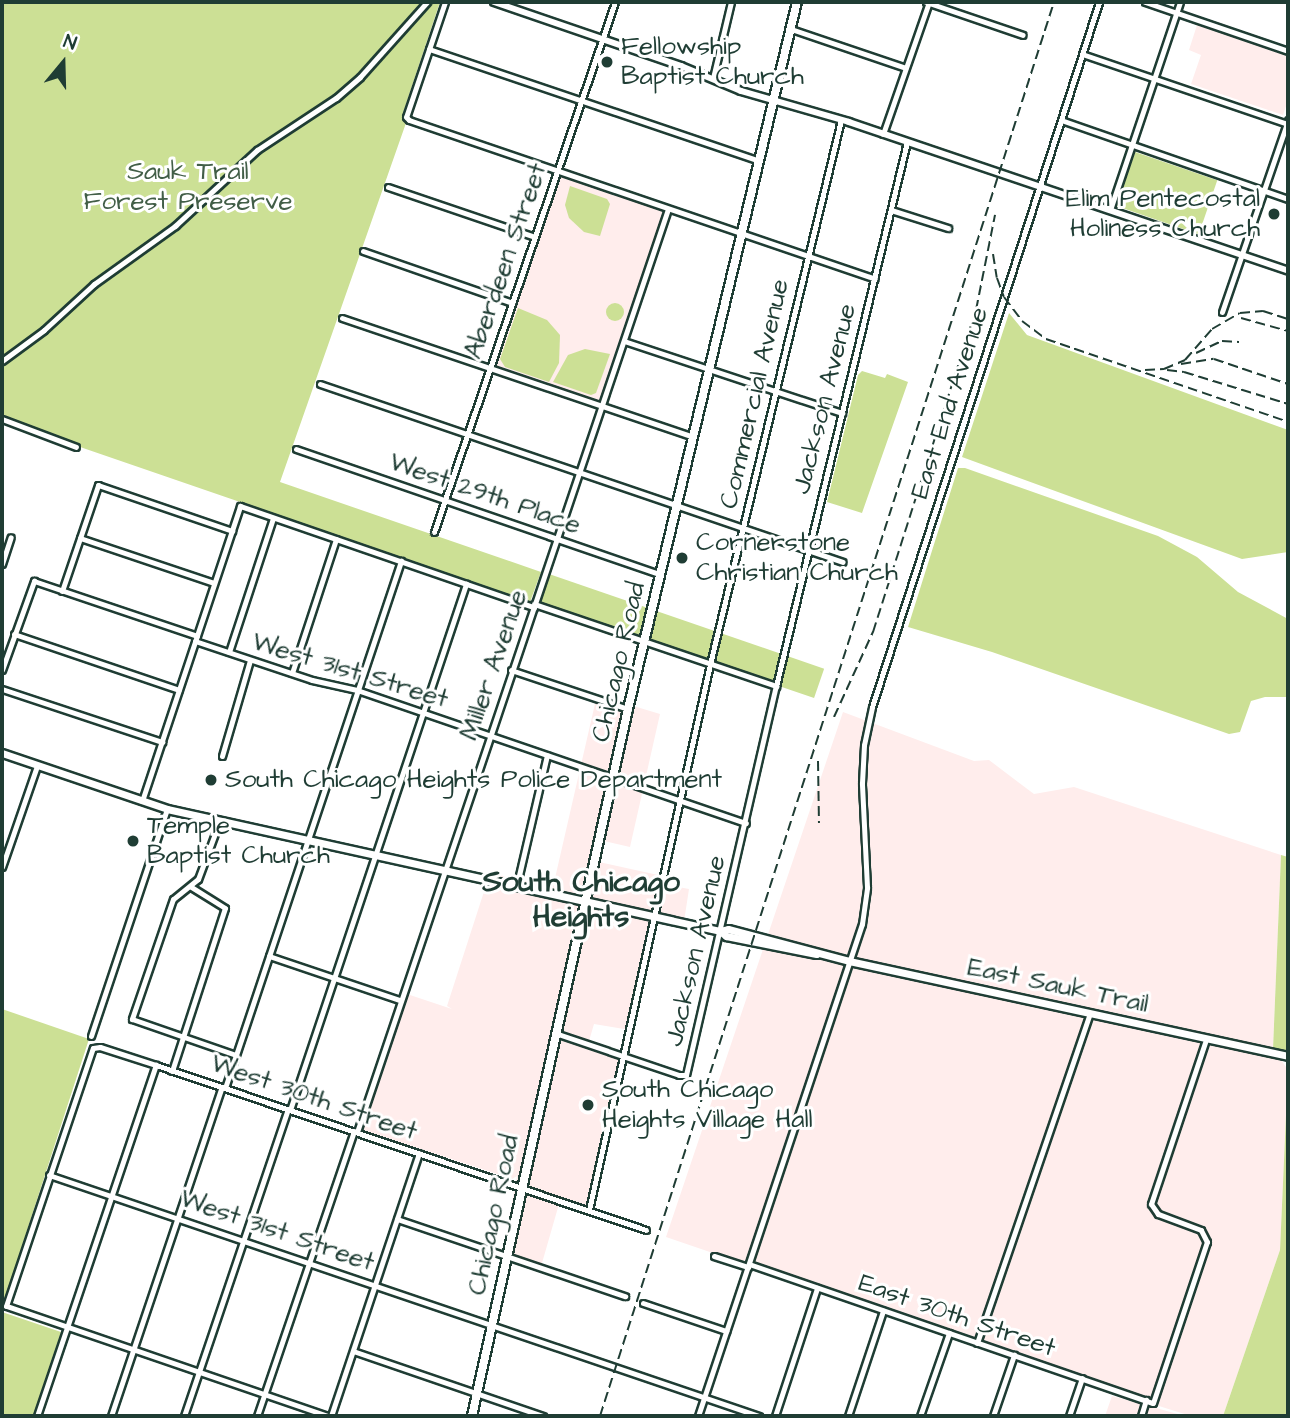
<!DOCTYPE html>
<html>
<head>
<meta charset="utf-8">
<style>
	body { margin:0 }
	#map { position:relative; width:1290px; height:1418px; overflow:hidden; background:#fff; font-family:"Architects Daughter",sans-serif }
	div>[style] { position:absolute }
	.built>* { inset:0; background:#ffedec; transform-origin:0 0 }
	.green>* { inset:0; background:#cce095; transform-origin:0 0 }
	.round { border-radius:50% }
	.roads { filter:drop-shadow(2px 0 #1f3d34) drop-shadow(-2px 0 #1f3d34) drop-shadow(0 2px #1f3d34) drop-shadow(0 -2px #1f3d34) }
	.minor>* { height:5px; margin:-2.5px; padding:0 2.5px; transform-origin:2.5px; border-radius:2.5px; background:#fff }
	.tertiary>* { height:6px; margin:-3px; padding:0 3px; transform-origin:3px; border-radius:3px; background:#fff }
	.secondary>* { height:7px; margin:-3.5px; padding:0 3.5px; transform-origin:3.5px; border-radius:3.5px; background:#fff }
	.primary>* { height:8px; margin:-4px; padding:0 4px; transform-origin:4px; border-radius:4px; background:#fff }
	.rail>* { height:2px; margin-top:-1px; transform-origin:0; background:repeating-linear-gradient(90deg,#1f3d34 0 10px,transparent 0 15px) }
	.dots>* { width:19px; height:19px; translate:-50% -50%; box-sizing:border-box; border:4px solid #fff; border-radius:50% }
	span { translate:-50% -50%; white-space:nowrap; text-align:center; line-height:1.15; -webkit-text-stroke:6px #fff; paint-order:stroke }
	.poi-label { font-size:26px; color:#1f3d34 }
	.left { translate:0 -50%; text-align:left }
	.right { translate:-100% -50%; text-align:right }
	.park-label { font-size:26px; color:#425e47 }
	.street-label { font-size:26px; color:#1f3d34 }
	.quarter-label { font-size:30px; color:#1f3d34; font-weight:700 }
	.frame { position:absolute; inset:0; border:4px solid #1f3d34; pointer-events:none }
	.north { position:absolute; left:28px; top:28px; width:70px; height:70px; -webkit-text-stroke:5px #fff; paint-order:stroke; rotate:19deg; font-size:19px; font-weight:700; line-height:28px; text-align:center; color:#1f3d34 }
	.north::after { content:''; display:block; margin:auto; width:24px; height:32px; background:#1f3d34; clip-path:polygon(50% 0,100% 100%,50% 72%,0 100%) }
</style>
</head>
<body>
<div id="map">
	<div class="built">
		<div style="clip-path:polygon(1197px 25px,1288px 56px,1288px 100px,1283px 115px,1191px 84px,1201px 55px,1189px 50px)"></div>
		<div style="left:559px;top:174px;width:112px;height:204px;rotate:19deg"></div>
		<div style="clip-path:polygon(597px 695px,660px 714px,630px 847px,604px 841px,599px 862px,658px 875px,657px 883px,689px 889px,683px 928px,655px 921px,630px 1030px,594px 1024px,589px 1041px,625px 1052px,591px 1215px,559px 1204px,540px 1270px,502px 1256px,517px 1176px,512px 1179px,360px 1129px,407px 994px,452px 1009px,447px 1006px,490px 873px,553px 887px)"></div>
		<div style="clip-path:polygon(843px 712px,974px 761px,989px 760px,1034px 794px,1074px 787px,1281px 855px,1273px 1048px,1288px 1070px,1280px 1250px,1223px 1416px,1191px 1416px,1162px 1407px,666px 1237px)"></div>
		<div style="clip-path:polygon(1112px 1396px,1185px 1416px,1105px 1416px)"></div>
	</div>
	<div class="green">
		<div style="clip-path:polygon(2px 2px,440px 2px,403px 113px,406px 123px,280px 482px,541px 572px,530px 602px,83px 448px,2px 416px)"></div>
		<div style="left:1135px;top:152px;width:87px;height:57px;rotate:19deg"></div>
		<div style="clip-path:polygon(570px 186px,607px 199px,610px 204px,600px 236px,584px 232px,569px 218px,565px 205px)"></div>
		<div class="round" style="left:606px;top:303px;width:18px;height:18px"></div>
		<div style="clip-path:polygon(518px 308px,547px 320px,560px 335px,559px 363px,549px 382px,505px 367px,500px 359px)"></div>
		<div style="clip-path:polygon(1009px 313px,1027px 335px,1288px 430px,1288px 552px,1242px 559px,962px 457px)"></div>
		<div style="clip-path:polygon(585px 349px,610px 354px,596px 393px,591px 395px,553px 382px,568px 355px)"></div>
		<div style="clip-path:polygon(862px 371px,885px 378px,887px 374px,908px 382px,862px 513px,827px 502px,858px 375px)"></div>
		<div style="clip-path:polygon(958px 468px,965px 468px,1158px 536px,1197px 557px,1238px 592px,1288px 619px,1288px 697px,1265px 697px,1251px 701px,1240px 732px,1229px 734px,992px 652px,908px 627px)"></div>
		<div style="left:549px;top:574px;width:291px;height:31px;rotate:19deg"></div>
		<div style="clip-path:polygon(1281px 855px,1288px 857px,1288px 1051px,1273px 1049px)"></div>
		<div style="clip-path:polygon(2px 1009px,89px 1039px,2px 1308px)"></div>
		<div style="clip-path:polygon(1288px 1070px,1288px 1416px,1223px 1416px,1280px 1250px)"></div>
		<div style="clip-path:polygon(2px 1312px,61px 1332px,33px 1416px,2px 1416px)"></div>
	</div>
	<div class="roads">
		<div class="minor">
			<div style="left:445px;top:2px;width:121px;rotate:108.7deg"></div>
			<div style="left:406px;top:117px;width:4px;rotate:45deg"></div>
			<div style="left:409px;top:120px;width:492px;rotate:18.8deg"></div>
			<div style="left:926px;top:2px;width:102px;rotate:18.8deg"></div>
			<div style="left:1145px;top:2px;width:151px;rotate:18.9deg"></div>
			<div style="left:791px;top:29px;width:121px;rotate:18.7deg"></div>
			<div style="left:429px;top:49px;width:348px;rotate:18.7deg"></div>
			<div style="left:1082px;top:54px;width:218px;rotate:18.8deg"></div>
			<div style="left:713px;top:78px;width:78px;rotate:-76.7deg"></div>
			<div style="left:1061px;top:120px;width:240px;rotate:19.2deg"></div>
			<div style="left:883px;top:134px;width:140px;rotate:-70.8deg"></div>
			<div style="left:388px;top:187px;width:155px;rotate:18.8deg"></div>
			<div style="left:891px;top:210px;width:60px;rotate:17.5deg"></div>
			<div style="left:1110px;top:210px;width:219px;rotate:-71.4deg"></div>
			<div style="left:363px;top:251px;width:158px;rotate:19.2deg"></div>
			<div style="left:1222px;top:312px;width:203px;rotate:-71deg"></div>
			<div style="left:342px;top:318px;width:371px;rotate:18.7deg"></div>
			<div style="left:624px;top:341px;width:230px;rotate:18.3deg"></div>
			<div style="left:2px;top:361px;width:52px;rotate:-36.4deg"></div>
			<div style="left:44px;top:330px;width:68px;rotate:-42.6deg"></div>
			<div style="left:94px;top:284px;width:100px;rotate:-35.6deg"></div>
			<div style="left:175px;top:226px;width:112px;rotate:-42.8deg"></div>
			<div style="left:257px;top:150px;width:95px;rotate:-33.4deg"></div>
			<div style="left:336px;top:98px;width:32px;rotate:-41deg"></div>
			<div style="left:360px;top:77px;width:101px;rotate:-48.2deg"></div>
			<div style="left:320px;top:384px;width:552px;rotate:18.8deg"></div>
			<div style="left:2px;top:419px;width:79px;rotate:20.7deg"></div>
			<div style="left:296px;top:449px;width:386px;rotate:19deg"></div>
			<div style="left:434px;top:532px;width:560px;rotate:-71.14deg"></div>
			<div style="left:80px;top:538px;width:141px;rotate:18.6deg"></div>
			<div style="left:2px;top:564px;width:28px;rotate:-72deg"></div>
			<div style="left:62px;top:591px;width:112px;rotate:-71.2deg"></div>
			<div style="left:98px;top:485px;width:142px;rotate:18.9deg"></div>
			<div style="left:534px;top:604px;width:256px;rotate:18.7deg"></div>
			<div style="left:14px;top:634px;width:174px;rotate:18.7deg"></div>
			<div style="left:195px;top:641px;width:123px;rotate:18.4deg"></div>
			<div style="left:312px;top:680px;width:46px;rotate:12.5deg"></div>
			<div style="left:357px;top:690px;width:411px;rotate:18.9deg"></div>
			<div style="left:229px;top:652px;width:141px;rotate:-71.8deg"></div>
			<div style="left:2px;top:670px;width:95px;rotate:-70.2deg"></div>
			<div style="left:34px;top:581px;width:172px;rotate:18.6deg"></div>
			<div style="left:511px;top:670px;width:123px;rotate:18.4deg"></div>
			<div style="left:292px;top:673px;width:141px;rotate:-71.8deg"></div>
			<div style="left:2px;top:689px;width:169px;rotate:18.3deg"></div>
			<div style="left:222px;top:756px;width:100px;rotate:-73.7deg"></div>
			<div style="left:142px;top:801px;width:311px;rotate:-71.6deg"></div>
			<div style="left:240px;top:506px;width:311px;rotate:19deg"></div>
			<div style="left:220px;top:820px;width:63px;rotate:110.4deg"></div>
			<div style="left:198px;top:879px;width:32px;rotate:141deg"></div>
			<div style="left:173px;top:899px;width:127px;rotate:108.9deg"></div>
			<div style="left:132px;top:1019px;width:110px;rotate:19.1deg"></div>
			<div style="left:2px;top:867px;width:107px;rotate:-70.9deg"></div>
			<div style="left:517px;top:884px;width:132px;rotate:-76.9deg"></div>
			<div style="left:269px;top:956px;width:138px;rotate:18.6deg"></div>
			<div style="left:555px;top:1033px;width:131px;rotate:18.7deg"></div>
			<div style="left:679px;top:1075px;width:7px"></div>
			<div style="left:686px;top:1075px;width:399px;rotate:-77deg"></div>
			<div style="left:776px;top:686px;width:560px;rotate:-76.46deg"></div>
			<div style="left:91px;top:1036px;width:239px;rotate:-71.5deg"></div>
			<div style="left:172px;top:1071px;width:171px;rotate:-72deg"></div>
			<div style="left:225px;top:908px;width:40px;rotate:-148deg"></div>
			<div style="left:225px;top:1088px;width:556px;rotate:-71.53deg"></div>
			<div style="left:290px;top:1110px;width:555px;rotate:-71.5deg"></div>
			<div style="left:357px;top:1132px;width:974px;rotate:-71.38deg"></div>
			<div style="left:49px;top:1175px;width:750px;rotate:18.75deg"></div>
			<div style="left:589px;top:1210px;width:559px;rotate:-77.5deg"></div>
			<div style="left:710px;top:664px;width:560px;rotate:-76.46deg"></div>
			<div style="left:397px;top:1219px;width:241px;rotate:18.7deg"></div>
			<div style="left:714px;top:1256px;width:36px;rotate:18deg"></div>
			<div style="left:749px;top:1264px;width:427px;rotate:19deg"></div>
			<div style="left:1153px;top:1403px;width:170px;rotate:-71.5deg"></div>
			<div style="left:1207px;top:1242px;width:13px;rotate:-117deg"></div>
			<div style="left:1201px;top:1230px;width:46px;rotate:-159.6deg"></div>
			<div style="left:1158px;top:1214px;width:12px;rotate:-125deg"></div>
			<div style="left:1151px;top:1204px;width:173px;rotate:-71.5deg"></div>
			<div style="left:643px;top:1303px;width:88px;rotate:18.6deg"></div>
			<div style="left:977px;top:1343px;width:347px;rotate:-71.1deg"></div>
			<div style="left:353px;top:1351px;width:201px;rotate:18.9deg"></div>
			<div style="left:37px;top:1416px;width:371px;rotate:-71.3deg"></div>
			<div style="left:111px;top:1416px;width:347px;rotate:-71.4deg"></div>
			<div style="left:184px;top:1416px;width:324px;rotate:-71.3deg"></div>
			<div style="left:257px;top:1416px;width:301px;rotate:-71.2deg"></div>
			<div style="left:328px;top:1416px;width:340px;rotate:-161.1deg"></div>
			<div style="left:6px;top:1306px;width:272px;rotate:-71.4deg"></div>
			<div style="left:93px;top:1048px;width:7px;rotate:-8deg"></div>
			<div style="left:100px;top:1047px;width:59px;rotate:17.8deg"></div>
			<div style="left:156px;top:1065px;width:517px;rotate:18.61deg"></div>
			<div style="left:331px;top:1416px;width:277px;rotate:-71.5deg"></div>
			<div style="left:698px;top:1416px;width:519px;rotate:-71.57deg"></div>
			<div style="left:862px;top:924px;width:37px;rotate:-82deg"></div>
			<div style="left:867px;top:887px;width:104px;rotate:-92.8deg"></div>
			<div style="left:862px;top:783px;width:38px;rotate:-87deg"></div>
			<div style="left:864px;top:745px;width:39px;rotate:-78deg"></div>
			<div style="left:872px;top:707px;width:741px;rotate:-72.15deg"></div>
			<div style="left:775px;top:1416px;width:135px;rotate:-71.8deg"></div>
			<div style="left:848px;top:1416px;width:111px;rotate:-71.6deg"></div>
			<div style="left:920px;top:1416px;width:88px;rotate:-70.7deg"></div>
			<div style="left:993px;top:1416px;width:65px;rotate:-71deg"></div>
			<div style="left:1069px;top:1416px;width:40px;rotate:-71.1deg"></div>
			<div style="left:1141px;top:1416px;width:17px;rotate:-73deg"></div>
		</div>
		<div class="tertiary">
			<div style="left:494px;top:2px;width:198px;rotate:18.9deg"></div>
			<div style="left:681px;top:66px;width:65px;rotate:22.6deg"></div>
			<div style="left:741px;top:91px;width:112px;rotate:16deg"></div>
			<div style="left:849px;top:122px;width:464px;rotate:18.7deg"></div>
		</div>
		<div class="secondary">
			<div style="left:2px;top:753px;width:174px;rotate:18.7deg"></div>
			<div style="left:167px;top:809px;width:566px;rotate:12.44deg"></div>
			<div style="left:720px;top:931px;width:8px;rotate:-14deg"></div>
			<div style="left:728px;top:929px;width:125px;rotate:14.8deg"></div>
			<div style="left:849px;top:961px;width:449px;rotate:12.2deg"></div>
			<div style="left:720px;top:931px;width:8px;rotate:40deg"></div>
			<div style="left:726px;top:936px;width:92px;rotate:11.3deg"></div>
		</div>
		<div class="primary">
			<div style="left:472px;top:1416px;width:724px;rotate:-77.56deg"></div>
			<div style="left:628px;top:709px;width:727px;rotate:-76.56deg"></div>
		</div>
	</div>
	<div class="rail">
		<div style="left:993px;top:254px;width:24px;rotate:81deg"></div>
		<div style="left:997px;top:278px;width:20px;rotate:70deg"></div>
		<div style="left:1004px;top:297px;width:30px;rotate:53deg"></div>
		<div style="left:1022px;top:321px;width:30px;rotate:37deg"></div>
		<div style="left:1046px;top:339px;width:256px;rotate:18.9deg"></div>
		<div style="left:1241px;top:318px;width:49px;rotate:15.5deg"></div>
		<div style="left:1196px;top:353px;width:29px;rotate:-25deg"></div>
		<div style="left:1222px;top:341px;width:17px;rotate:3deg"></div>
		<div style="left:1181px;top:364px;width:33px;rotate:-9deg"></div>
		<div style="left:1214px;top:359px;width:78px;rotate:18.7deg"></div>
		<div style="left:1145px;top:370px;width:19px;rotate:-3deg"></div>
		<div style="left:1164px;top:369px;width:23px;rotate:-23deg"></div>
		<div style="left:1185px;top:360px;width:41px;rotate:-48.9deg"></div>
		<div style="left:1212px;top:329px;width:32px;rotate:-30deg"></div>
		<div style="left:1240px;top:313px;width:23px;rotate:-5deg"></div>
		<div style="left:1263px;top:311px;width:26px;rotate:18deg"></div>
		<div style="left:1167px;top:370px;width:17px;rotate:7deg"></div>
		<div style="left:1184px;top:372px;width:109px;rotate:17.1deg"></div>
		<div style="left:834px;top:717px;width:94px;rotate:-65.4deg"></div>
		<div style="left:873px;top:632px;width:338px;rotate:-72.3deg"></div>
		<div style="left:976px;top:310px;width:97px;rotate:-78.7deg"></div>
		<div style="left:818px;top:761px;width:62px;rotate:89.1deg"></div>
		<div style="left:600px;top:1416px;width:1485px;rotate:-72.2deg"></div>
	</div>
	<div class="dots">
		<div style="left:607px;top:62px;background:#1f3d34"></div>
		<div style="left:1274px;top:214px;background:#1f3d34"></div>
		<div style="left:682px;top:558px;background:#1f3d34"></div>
		<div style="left:211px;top:780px;background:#1f3d34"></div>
		<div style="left:133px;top:841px;background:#1f3d34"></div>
		<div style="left:588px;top:1105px;background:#1f3d34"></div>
	</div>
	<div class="poi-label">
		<span class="left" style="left:621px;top:62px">Fellowship<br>Baptist Church</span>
		<span class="right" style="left:1260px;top:214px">Elim Pentecostal<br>Holiness Church</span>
		<span class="left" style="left:696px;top:558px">Cornerstone<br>Christian Church</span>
		<span class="left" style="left:225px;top:780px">South Chicago Heights Police Department</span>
		<span class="left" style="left:147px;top:841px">Temple<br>Baptist Church</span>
		<span class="left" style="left:602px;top:1105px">South Chicago<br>Heights Village Hall</span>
	</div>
	<div class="park-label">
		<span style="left:188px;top:187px">Sauk Trail<br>Forest Preserve</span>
	</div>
	<div class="street-label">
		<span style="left:506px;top:261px;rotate:-71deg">Aberdeen Street</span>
		<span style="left:755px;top:394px;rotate:-77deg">Commercial Avenue</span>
		<span style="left:825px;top:399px;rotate:-76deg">Jackson Avenue</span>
		<span style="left:950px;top:403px;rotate:-72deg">East End Avenue</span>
		<span style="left:485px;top:494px;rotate:19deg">West 29th Place</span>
		<span style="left:619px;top:662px;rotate:-77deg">Chicago Road</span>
		<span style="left:494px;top:665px;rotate:-71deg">Miller Avenue</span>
		<span style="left:350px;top:671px;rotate:17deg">West 31st Street</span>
		<span style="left:696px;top:951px;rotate:-77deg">Jackson Avenue</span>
		<span style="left:1058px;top:986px;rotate:12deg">East Sauk Trail</span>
		<span style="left:314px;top:1098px;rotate:19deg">West 30th Street</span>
		<span style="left:494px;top:1215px;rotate:-78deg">Chicago Road</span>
		<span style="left:277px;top:1231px;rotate:19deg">West 31st Street</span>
		<span style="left:957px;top:1316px;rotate:19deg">East 30th Street</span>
	</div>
	<div class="quarter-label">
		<span style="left:581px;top:899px">South Chicago<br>Heights</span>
	</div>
	<div class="frame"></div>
	<div class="north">N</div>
</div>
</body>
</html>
